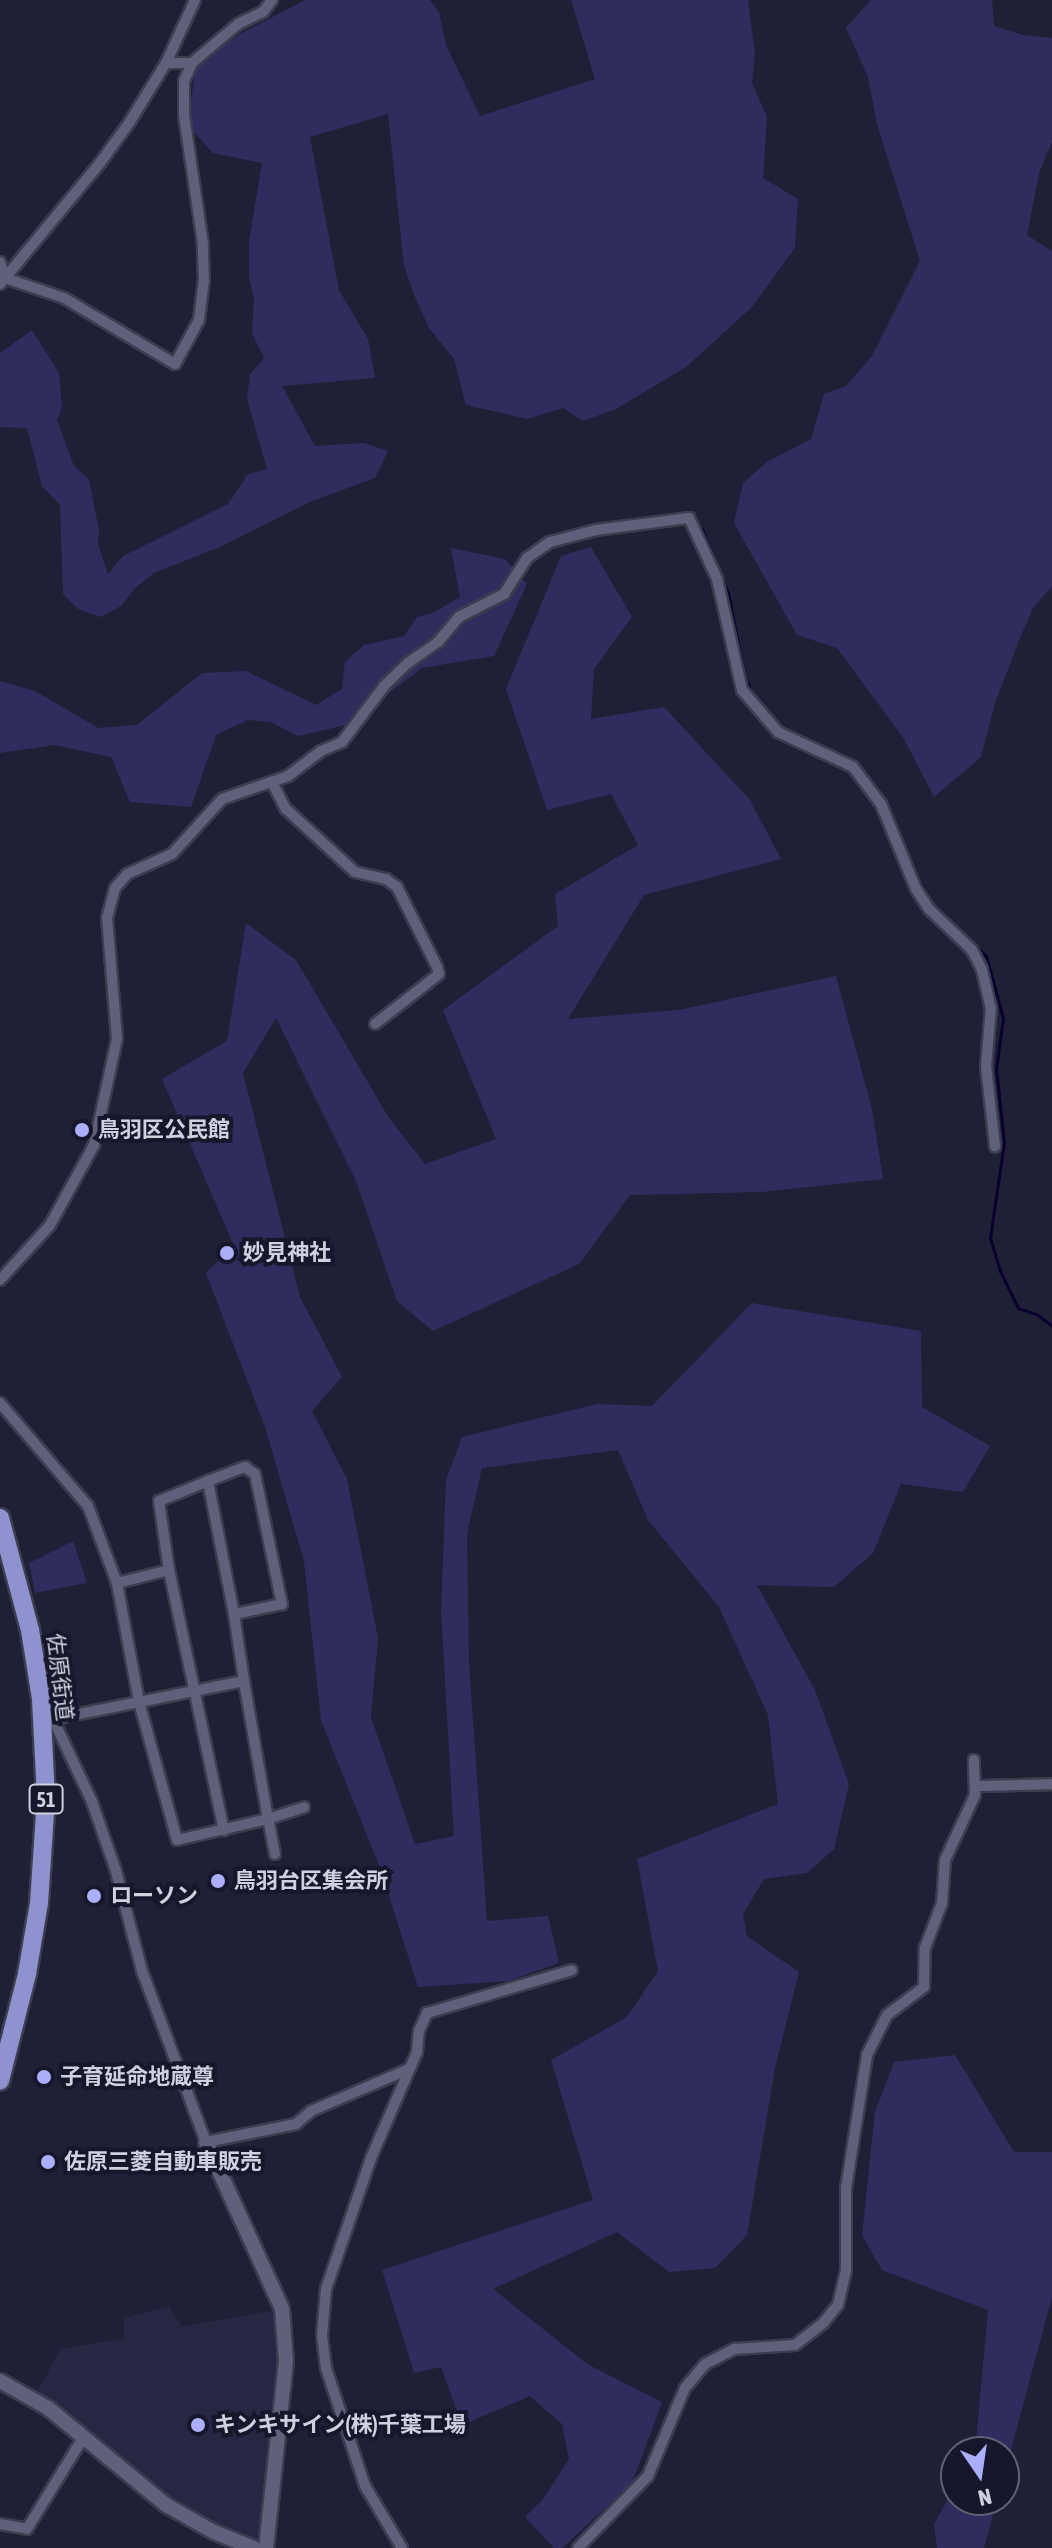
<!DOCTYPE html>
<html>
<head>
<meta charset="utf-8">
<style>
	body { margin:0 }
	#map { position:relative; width:1052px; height:2548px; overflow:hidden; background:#1f2036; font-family:"Asap Condensed","Noto Sans JP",sans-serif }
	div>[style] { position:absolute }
	.built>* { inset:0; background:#262743 }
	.green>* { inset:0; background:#2e2d5e }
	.stream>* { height:3px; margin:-1.5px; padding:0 1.5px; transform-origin:1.5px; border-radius:1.5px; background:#090031 }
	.roads { filter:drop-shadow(2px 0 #3c3d4f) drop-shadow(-2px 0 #3c3d4f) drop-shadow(0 2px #3c3d4f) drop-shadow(0 -2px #3c3d4f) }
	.minor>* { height:10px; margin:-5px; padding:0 5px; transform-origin:5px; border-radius:5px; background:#5f617b }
	.tertiary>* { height:14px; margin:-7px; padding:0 7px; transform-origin:7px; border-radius:7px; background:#5f617b }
	.trunk>* { height:18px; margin:-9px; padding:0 9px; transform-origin:9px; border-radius:9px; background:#8e92cf }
	.dots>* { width:22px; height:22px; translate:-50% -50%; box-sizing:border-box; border:4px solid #16172b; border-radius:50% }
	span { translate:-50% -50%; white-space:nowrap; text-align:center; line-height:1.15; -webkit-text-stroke:8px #16172b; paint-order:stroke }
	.shield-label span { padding:2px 6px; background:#16172b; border:2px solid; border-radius:6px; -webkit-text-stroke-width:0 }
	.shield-label { font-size:20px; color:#cfd1df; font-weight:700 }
	.poi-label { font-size:22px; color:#cfd1df; font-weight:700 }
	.left { translate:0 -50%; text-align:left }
	.street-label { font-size:22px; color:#cfd1df }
	.north { position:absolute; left:940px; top:2436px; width:80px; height:80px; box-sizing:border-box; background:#16172b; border:2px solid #606173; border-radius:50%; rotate:167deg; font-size:22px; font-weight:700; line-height:32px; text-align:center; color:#cfd1df }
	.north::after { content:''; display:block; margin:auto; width:28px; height:36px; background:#abaffb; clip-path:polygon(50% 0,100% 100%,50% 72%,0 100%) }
</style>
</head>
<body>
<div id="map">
	<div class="built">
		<div style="clip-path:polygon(169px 2306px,182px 2326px,282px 2309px,285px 2343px,266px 2548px,214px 2532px,34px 2399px,60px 2349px,124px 2338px,124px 2318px)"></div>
	</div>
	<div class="green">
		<div style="clip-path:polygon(305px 0,430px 0,439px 12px,446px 45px,480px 116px,595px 79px,571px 0,748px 0,755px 54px,752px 83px,767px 117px,763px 178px,798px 199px,795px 248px,752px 307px,686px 367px,616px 409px,583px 421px,563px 408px,527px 419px,466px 405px,454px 359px,429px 328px,415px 297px,404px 266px,388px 114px,310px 137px,339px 290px,368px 339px,375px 378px,282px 386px,315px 446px,364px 443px,388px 451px,375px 478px,312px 501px,220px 547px,154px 573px,135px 588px,121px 606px,100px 617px,78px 609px,63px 594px,60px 505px,42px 486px,27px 428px,0 427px,0 353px,32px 330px,59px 373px,62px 408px,57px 420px,74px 466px,89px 480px,99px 530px,98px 544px,108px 574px,123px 556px,228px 504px,248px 474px,267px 469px,247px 399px,250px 374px,264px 358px,252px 333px,254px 300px,249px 277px,249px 242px,262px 163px,213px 153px,191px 129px,190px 109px,196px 65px,240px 34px)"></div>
		<div style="clip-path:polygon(871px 0,992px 0,994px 26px,1023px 35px,1052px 38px,1052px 142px,1039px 173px,1027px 235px,1052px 251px,1052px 586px,1033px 608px,1020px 638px,995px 703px,981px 757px,934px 797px,904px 739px,837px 648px,797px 635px,734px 523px,743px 483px,767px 462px,811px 439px,824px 394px,846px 386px,872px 356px,920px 261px,877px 124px,868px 77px,846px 28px)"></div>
		<div style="clip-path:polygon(591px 547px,632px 617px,594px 669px,591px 719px,664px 707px,750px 800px,781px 859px,644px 895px,568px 1019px,679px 1010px,836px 976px,872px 1109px,883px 1179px,761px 1192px,630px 1195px,579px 1264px,433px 1331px,397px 1301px,356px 1181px,276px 1018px,243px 1073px,300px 1297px,342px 1377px,312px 1411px,347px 1479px,378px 1638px,371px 1717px,415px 1844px,454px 1836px,441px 1612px,446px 1480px,462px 1437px,597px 1404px,652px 1406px,752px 1303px,921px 1331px,922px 1407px,990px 1446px,963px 1492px,901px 1484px,873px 1553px,834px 1587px,757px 1585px,815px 1690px,849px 1784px,834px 1849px,807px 1873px,764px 1879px,743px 1914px,747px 1936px,799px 1972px,775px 2068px,747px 2235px,715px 2268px,669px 2272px,617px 2232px,493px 2289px,587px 2364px,662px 2402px,632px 2483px,562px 2548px,554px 2548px,525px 2517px,543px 2499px,569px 2459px,562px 2424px,530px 2396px,462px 2425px,441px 2367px,414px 2373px,382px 2270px,593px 2200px,551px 2060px,627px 2017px,658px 1971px,637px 1859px,778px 1804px,768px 1715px,719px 1607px,648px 1520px,618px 1450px,482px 1468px,467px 1533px,469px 1663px,487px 1921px,548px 1916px,559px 1963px,508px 1981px,418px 1987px,380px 1868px,321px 1720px,304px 1561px,265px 1427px,206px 1273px,234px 1246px,162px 1079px,227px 1041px,246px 923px,296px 960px,389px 1118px,425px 1164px,496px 1139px,443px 1010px,558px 926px,555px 894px,638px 845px,611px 794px,547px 810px,506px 689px,561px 556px)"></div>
		<div style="clip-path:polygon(451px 548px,505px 559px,527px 584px,494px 656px,422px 668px,346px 725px,298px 736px,271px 722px,248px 720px,216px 735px,191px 807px,130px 802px,111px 757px,55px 745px,0 753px,0 681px,35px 691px,98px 728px,137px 725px,202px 673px,246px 671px,316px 705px,342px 689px,345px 662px,364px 645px,404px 636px,417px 617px,433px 613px,460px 597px)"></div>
		<div style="clip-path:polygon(73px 1541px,87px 1583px,35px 1593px,29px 1563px)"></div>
		<div style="clip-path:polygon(955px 2055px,1014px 2152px,1052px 2152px,1052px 2297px,1004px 2476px,1004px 2452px,975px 2452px,988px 2310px,882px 2270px,862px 2235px,875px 2112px,894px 2062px)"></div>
		<div style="clip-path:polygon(956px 2485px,956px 2500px,997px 2500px,984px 2548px,937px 2548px,934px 2524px)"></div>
	</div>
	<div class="stream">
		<div style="left:702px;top:529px;width:69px;rotate:67.9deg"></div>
		<div style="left:728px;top:593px;width:87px;rotate:78.7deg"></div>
		<div style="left:745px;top:678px;width:20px;rotate:66deg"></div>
		<div style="left:887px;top:808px;width:28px;rotate:67deg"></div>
		<div style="left:913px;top:870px;width:45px;rotate:60.6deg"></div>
		<div style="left:955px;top:927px;width:42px;rotate:43.1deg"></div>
		<div style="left:986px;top:956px;width:64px;rotate:74.7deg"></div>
		<div style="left:1003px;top:1018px;width:51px;rotate:97.8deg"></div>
		<div style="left:996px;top:1069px;width:73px;rotate:83.7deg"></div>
		<div style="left:1004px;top:1142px;width:97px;rotate:98.3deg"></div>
		<div style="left:990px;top:1238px;width:34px;rotate:73deg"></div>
		<div style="left:1000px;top:1271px;width:41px;rotate:64.1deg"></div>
		<div style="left:1018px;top:1308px;width:21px;rotate:19deg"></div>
		<div style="left:1038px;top:1315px;width:18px;rotate:38deg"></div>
	</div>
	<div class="roads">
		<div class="minor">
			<div style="left:166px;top:63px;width:26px"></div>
			<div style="left:192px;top:63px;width:60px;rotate:-40.3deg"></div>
			<div style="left:238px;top:24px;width:28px;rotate:-26deg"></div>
			<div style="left:263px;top:12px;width:15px;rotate:-53deg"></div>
			<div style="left:0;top:262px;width:17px;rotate:73deg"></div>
			<div style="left:5px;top:278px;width:62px;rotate:18.7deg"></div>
			<div style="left:64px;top:298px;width:129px;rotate:30.7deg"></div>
			<div style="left:175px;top:364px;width:50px;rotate:-61.4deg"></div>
			<div style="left:199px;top:320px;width:39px;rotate:-83deg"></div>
			<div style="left:204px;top:281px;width:37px;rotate:-92deg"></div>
			<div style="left:203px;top:244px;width:130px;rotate:-98.4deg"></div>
			<div style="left:184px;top:115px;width:34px;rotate:-90deg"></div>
			<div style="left:184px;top:81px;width:20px;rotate:-66deg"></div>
			<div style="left:0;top:284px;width:157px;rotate:-50.4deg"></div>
			<div style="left:100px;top:163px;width:49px;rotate:-54.1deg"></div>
			<div style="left:129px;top:123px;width:70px;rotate:-58.3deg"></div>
			<div style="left:166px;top:63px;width:69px;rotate:-65.3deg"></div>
			<div style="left:272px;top:782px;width:30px;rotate:63deg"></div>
			<div style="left:286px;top:809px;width:93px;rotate:42.4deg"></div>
			<div style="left:355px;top:872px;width:32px;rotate:13deg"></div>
			<div style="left:386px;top:879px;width:14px;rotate:36deg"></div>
			<div style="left:397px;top:887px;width:89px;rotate:63.4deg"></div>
			<div style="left:437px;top:967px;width:7px;rotate:74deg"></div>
			<div style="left:439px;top:974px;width:81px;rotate:142deg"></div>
			<div style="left:0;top:1280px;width:74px;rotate:-47.7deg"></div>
			<div style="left:50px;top:1225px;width:91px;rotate:-61.2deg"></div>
			<div style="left:94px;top:1145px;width:108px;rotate:-77.8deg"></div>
			<div style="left:117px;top:1039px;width:121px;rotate:-94.7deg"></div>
			<div style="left:107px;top:918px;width:31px;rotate:-75deg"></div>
			<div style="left:115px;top:888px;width:18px;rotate:-49deg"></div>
			<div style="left:127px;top:874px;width:49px;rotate:-24deg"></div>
			<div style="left:172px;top:854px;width:74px;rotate:-47.7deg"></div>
			<div style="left:222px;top:799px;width:70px;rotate:-19.2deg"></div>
			<div style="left:288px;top:776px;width:41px;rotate:-37.1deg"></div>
			<div style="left:321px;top:751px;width:23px;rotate:-23deg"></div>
			<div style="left:342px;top:742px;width:71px;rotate:-53deg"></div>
			<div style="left:385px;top:685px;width:32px;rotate:-44deg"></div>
			<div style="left:408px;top:663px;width:37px;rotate:-35deg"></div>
			<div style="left:438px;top:642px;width:33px;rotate:-50deg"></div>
			<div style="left:459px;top:617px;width:51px;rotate:-27.1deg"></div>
			<div style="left:504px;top:594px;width:43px;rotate:-57.4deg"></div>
			<div style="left:527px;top:558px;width:28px;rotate:-35deg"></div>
			<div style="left:550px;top:542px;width:48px;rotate:-14.6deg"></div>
			<div style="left:596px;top:530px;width:94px;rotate:-7.4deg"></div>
			<div style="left:689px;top:518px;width:67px;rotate:65.3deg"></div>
			<div style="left:717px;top:579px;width:114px;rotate:77.3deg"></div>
			<div style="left:742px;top:690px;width:55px;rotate:49.4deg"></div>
			<div style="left:778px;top:732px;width:83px;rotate:25deg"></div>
			<div style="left:853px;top:767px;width:46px;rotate:52.9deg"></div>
			<div style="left:881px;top:804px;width:92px;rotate:67.6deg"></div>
			<div style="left:916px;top:889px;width:24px;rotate:57deg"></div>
			<div style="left:929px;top:909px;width:59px;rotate:43.6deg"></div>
			<div style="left:972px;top:950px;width:22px;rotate:63deg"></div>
			<div style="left:982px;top:970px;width:39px;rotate:77deg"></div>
			<div style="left:991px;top:1008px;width:58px;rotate:94.9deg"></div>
			<div style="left:986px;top:1066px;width:81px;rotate:83.6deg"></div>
			<div style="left:0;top:1403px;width:135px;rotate:49.5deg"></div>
			<div style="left:88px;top:1506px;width:82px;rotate:69.4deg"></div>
			<div style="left:208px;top:1481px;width:40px;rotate:-21deg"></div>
			<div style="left:245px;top:1467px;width:12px;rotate:35deg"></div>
			<div style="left:255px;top:1474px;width:133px;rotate:78.3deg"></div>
			<div style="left:282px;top:1604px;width:49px;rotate:168.2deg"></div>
			<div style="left:169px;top:1570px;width:266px;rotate:78.1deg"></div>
			<div style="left:53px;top:1719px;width:92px;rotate:64.8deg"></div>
			<div style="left:92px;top:1802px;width:73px;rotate:70.8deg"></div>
			<div style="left:116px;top:1871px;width:103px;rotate:75.4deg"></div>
			<div style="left:142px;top:1971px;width:183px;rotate:69.5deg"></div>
			<div style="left:206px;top:2142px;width:92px;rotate:-11.3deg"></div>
			<div style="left:296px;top:2124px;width:20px;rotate:-41deg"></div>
			<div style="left:311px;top:2111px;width:107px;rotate:-23.2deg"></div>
			<div style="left:49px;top:1720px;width:199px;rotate:-11.3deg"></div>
			<div style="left:977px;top:1786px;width:75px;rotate:-1.5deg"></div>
			<div style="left:275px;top:1854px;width:36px;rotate:-101deg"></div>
			<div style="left:268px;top:1819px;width:140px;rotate:-99.9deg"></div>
			<div style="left:244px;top:1681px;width:68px;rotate:-98.5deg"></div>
			<div style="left:234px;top:1614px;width:136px;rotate:-101.1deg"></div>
			<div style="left:208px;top:1481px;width:53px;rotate:157.8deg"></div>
			<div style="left:159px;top:1501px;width:70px;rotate:81.8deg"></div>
			<div style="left:169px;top:1570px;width:54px;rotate:166deg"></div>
			<div style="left:117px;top:1583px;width:121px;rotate:79.5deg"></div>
			<div style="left:139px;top:1702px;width:143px;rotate:74.6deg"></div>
			<div style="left:177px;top:1840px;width:93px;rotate:-13deg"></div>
			<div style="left:268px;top:1819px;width:38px;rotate:-18deg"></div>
			<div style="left:0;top:2524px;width:27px;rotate:10deg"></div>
			<div style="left:27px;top:2529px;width:107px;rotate:-58.4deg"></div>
			<div style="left:402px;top:2548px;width:72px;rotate:-120.8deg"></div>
			<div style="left:365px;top:2486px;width:124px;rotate:-108.3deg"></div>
			<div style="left:326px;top:2368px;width:33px;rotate:-97deg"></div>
			<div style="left:322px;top:2335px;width:46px;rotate:-85deg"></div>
			<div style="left:326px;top:2289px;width:139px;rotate:-71deg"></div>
			<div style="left:371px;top:2158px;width:116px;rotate:-66.5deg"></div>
			<div style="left:417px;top:2052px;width:21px;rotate:-85deg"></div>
			<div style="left:419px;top:2031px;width:20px;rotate:-66deg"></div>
			<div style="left:427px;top:2013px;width:151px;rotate:-16.5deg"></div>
			<div style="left:578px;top:2548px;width:100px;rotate:-45.8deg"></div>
			<div style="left:648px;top:2476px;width:95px;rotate:-67.2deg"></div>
			<div style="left:685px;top:2388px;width:31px;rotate:-50deg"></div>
			<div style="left:705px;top:2364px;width:34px;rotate:-27deg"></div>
			<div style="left:735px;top:2349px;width:60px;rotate:-3.8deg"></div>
			<div style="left:795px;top:2345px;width:37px;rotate:-38deg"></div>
			<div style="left:824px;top:2322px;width:22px;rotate:-51deg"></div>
			<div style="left:838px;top:2305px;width:36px;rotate:-77deg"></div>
			<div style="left:846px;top:2270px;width:82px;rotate:-90deg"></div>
			<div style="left:846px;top:2188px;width:135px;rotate:-81deg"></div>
			<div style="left:867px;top:2055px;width:45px;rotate:-63.4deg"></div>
			<div style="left:887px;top:2015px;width:46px;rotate:-37.1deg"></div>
			<div style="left:924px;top:1987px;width:39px;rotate:-89deg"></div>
			<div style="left:925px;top:1948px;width:48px;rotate:-69.3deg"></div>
			<div style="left:942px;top:1903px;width:43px;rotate:-86deg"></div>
			<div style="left:945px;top:1860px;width:72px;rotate:-65.2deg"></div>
			<div style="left:975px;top:1795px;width:35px;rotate:-92deg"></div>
		</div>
		<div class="tertiary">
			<div style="left:206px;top:2142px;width:183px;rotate:65.5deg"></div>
			<div style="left:282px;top:2309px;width:52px;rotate:85.6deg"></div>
			<div style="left:286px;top:2361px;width:188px;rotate:96.1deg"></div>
			<div style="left:0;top:2381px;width:55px;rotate:29.4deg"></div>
			<div style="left:48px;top:2408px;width:153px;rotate:39.4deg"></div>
			<div style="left:166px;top:2505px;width:55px;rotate:29.4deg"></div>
			<div style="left:214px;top:2532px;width:43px;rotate:21.8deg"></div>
		</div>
		<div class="trunk">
			<div style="left:0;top:1518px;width:116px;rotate:75deg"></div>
			<div style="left:30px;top:1630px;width:70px;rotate:80.9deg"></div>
			<div style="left:41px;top:1699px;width:99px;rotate:87.1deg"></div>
			<div style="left:46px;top:1798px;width:105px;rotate:93.8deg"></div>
			<div style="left:39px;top:1903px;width:72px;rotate:99.6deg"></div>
			<div style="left:27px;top:1974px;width:110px;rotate:104.2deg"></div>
		</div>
	</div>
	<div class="dots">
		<div style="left:82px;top:1130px;background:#abaffb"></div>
		<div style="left:227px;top:1253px;background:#abaffb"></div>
		<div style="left:218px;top:1881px;background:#abaffb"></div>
		<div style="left:94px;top:1896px;background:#abaffb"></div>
		<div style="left:44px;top:2077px;background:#abaffb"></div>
		<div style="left:48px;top:2162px;background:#abaffb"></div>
		<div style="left:198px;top:2425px;background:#abaffb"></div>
	</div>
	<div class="shield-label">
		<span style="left:46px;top:1799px">51</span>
	</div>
	<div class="poi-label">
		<span class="left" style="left:98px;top:1130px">鳥羽区公民館</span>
		<span class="left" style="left:243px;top:1253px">妙見神社</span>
		<span class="left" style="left:234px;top:1881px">鳥羽台区集会所</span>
		<span class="left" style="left:110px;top:1896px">ローソン</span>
		<span class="left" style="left:60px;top:2077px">子育延命地蔵尊</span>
		<span class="left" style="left:64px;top:2162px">佐原三菱自動車販売</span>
		<span class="left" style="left:214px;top:2425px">キンキサイン(株)千葉工場</span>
	</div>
	<div class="street-label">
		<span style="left:60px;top:1677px;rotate:83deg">佐原街道</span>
	</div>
	<div class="north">N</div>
</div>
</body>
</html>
